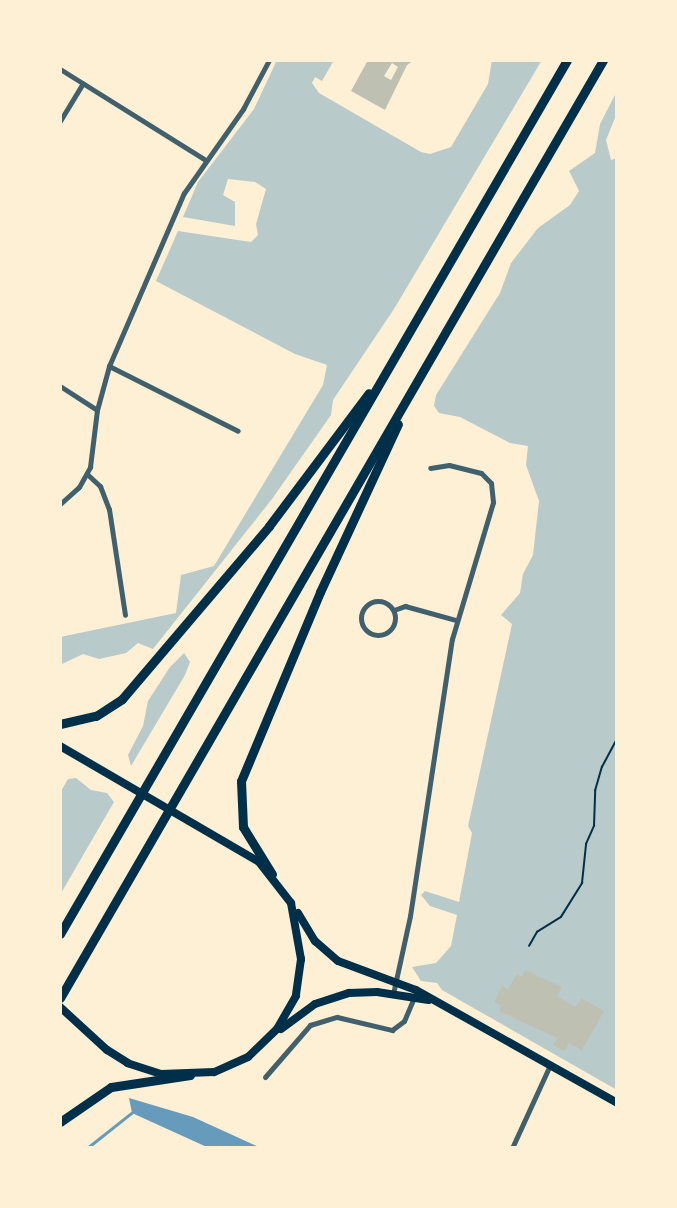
<!DOCTYPE html>
<html>
<head>
<meta charset="utf-8">
<style>
	body { margin:0 }
	#map { position:relative; width:677px; height:1208px; overflow:hidden; background:#fdf0d5; font-family:"Space Grotesk",sans-serif }
	div>[style] { position:absolute }
	.green>* { inset:0; background:#b9caca }
	.water>* { inset:0; background:#669bbc }
	.stream>* { height:3px; margin:-1.5px; padding:0 1.5px; transform-origin:1.5px; border-radius:1.5px; background:#669bbc }
	.building>* { inset:0; background:#bec0b2 }
	.path>* { height:1.5px; margin:-0.75px; padding:0 0.75px; transform-origin:0.75px; border-radius:0.75px; background:#003049 }
	.minor>* { height:5px; margin:-2.5px; padding:0 2.5px; transform-origin:2.5px; border-radius:2.5px; background:#3f606c }
	.minor>.ring { margin:-2.5px; padding:0; box-sizing:content-box; background:none; border:5px solid #3f606c; border-radius:50% }
	.primary>* { height:8px; margin:-4px; padding:0 4px; transform-origin:4px; border-radius:4px; background:#003049 }
	.motorway>* { height:9px; margin:-4.5px; padding:0 4.5px; transform-origin:4.5px; border-radius:4.5px; background:#003049 }
	span { translate:-50% -50%; white-space:nowrap; text-align:center; line-height:1.15; -webkit-text-stroke:4.5px #fdf0d5; paint-order:stroke }
	.frame { position:absolute; inset:0; border:62px solid #fdf0d5; pointer-events:none }
</style>
</head>
<body>
<div id="map">
	<div class="green">
		<div style="clip-path:polygon(277px 60px,334px 60px,322px 81px,315px 77px,312px 83px,319px 93px,421px 152px,430px 154px,451px 147px,488px 84px,492px 60px,542px 60px,394px 309px,333px 400px,331px 415px,272px 499px,153px 649px,138px 643px,126px 653px,99px 659px,83px 654px,60px 665px,60px 637px,176px 613px,181px 575px,214px 566px,323px 385px,327px 365px,295px 354px,156px 281px,178px 231px,251px 242px,258px 235px,256px 224px,266px 189px,255px 182px,228px 179px,223px 195px,235px 202px,235px 226px,183px 217px,198px 182px,254px 109px)"></div>
		<div style="clip-path:polygon(617px 91px,617px 113px,606px 140px,611px 160px,617px 158px,617px 1090px,442px 990px,437px 983px,421px 981px,412px 967px,436px 963px,451px 946px,457px 915px,430px 906px,421px 895px,425px 891px,459px 902px,472px 833px,468px 826px,512px 624px,501px 615px,520px 593px,523px 574px,533px 555px,539px 501px,526px 465px,528px 446px,510px 443px,460px 417px,439px 413px,434px 406px,436px 395px,500px 293px,511px 263px,538px 228px,570px 205px,579px 191px,569px 171px,595px 153px,600px 124px)"></div>
		<div style="clip-path:polygon(184px 653px,190px 662px,185px 675px,131px 766px,128px 755px,143px 726px,148px 701px,170px 667px)"></div>
		<div style="clip-path:polygon(76px 778px,91px 790px,107px 793px,114px 802px,60px 895px,60px 793px,68px 779px)"></div>
	</div>
	<div class="water">
		<div style="clip-path:polygon(129px 1098px,193px 1117px,261px 1148px,209px 1148px,132px 1113px)"></div>
	</div>
	<div class="stream">
		<div style="left:87px;top:1148px;width:61px;rotate:-38.4deg"></div>
	</div>
	<div class="building">
		<div style="clip-path:polygon(evenodd,368px 60px,414px 60px,407px 65px,385px 110px,351px 91px,368px 60px,392px 63px,398px 67px,391px 80px,384px 76px,392px 63px)"></div>
		<div style="clip-path:polygon(525px 970px,562px 987px,557px 996px,576px 1007px,581px 998px,604px 1011px,582px 1050px,569px 1043px,564px 1051px,553px 1045px,557px 1038px,499px 1011px,501px 1006px,494px 1002px,502px 986px,508px 989px,517px 974px,522px 977px)"></div>
	</div>
	<div class="path">
		<div style="left:529px;top:946px;width:16px;rotate:-60deg"></div>
		<div style="left:537px;top:932px;width:28px;rotate:-32deg"></div>
		<div style="left:561px;top:917px;width:40px;rotate:-58deg"></div>
		<div style="left:582px;top:883px;width:39px;rotate:-84deg"></div>
		<div style="left:586px;top:844px;width:20px;rotate:-66deg"></div>
		<div style="left:594px;top:826px;width:35px;rotate:-88deg"></div>
		<div style="left:595px;top:791px;width:25px;rotate:-74deg"></div>
		<div style="left:602px;top:767px;width:32px;rotate:-62deg"></div>
	</div>
	<div class="minor">
		<div style="left:60px;top:69px;width:170px;rotate:32deg"></div>
		<div style="left:60px;top:121px;width:44px;rotate:-58.8deg"></div>
		<div style="left:109px;top:366px;width:144px;rotate:26.7deg"></div>
		<div style="left:60px;top:386px;width:44px;rotate:33deg"></div>
		<div style="left:87px;top:474px;width:18px;rotate:43deg"></div>
		<div style="left:100px;top:486px;width:25px;rotate:69deg"></div>
		<div style="left:109px;top:509px;width:107px;rotate:81.4deg"></div>
		<div style="left:60px;top:504px;width:25px;rotate:-42deg"></div>
		<div style="left:79px;top:487px;width:23px;rotate:-61deg"></div>
		<div style="left:90px;top:467px;width:57px;rotate:-83deg"></div>
		<div style="left:97px;top:410px;width:46px;rotate:-74.7deg"></div>
		<div style="left:109px;top:366px;width:189px;rotate:-66.6deg"></div>
		<div style="left:184px;top:193px;width:103px;rotate:-54.9deg"></div>
		<div style="left:243px;top:109px;width:55px;rotate:-62deg"></div>
		<div class="ring" style="left:361px;top:601px;width:29px;height:29px"></div>
		<div style="left:394px;top:610px;width:12px;rotate:-20deg"></div>
		<div style="left:405px;top:606px;width:53px;rotate:15.4deg"></div>
		<div style="left:393px;top:994px;width:80px;rotate:-77.7deg"></div>
		<div style="left:410px;top:916px;width:280px;rotate:-81.4deg"></div>
		<div style="left:452px;top:639px;width:143px;rotate:-73.3deg"></div>
		<div style="left:493px;top:502px;width:19px;rotate:-96deg"></div>
		<div style="left:491px;top:483px;width:14px;rotate:-135deg"></div>
		<div style="left:481px;top:473px;width:33px;rotate:-166deg"></div>
		<div style="left:449px;top:465px;width:19px;rotate:171deg"></div>
		<div style="left:265px;top:1077px;width:69px;rotate:-49.1deg"></div>
		<div style="left:310px;top:1025px;width:28px;rotate:-17deg"></div>
		<div style="left:337px;top:1017px;width:57px;rotate:13.3deg"></div>
		<div style="left:392px;top:1030px;width:15px;rotate:-37deg"></div>
		<div style="left:404px;top:1021px;width:26px;rotate:-67deg"></div>
		<div style="left:512px;top:1148px;width:91px;rotate:-65.4deg"></div>
	</div>
	<div class="primary">
		<div style="left:60px;top:746px;width:230px;rotate:30.2deg"></div>
		<div style="left:259px;top:862px;width:52px;rotate:52deg"></div>
		<div style="left:291px;top:903px;width:57px;rotate:79.9deg"></div>
		<div style="left:301px;top:959px;width:37px;rotate:98deg"></div>
		<div style="left:296px;top:996px;width:38px;rotate:120deg"></div>
		<div style="left:277px;top:1029px;width:40px;rotate:136deg"></div>
		<div style="left:248px;top:1057px;width:37px;rotate:156deg"></div>
		<div style="left:214px;top:1072px;width:53px;rotate:177.8deg"></div>
		<div style="left:161px;top:1074px;width:35px;rotate:-162deg"></div>
		<div style="left:128px;top:1063px;width:25px;rotate:-148deg"></div>
		<div style="left:107px;top:1050px;width:64px;rotate:-137.5deg"></div>
		<div style="left:298px;top:913px;width:33px;rotate:59deg"></div>
		<div style="left:315px;top:941px;width:30px;rotate:41deg"></div>
		<div style="left:338px;top:961px;width:83px;rotate:20.4deg"></div>
		<div style="left:416px;top:990px;width:231px;rotate:29.3deg"></div>
		<div style="left:281px;top:1029px;width:42px;rotate:-36.3deg"></div>
		<div style="left:315px;top:1004px;width:36px;rotate:-18deg"></div>
		<div style="left:349px;top:993px;width:28px;rotate:-2deg"></div>
		<div style="left:377px;top:992px;width:52px;rotate:8.9deg"></div>
	</div>
	<div class="motorway">
		<div style="left:60px;top:724px;width:37px;rotate:-13deg"></div>
		<div style="left:96px;top:716px;width:31px;rotate:-33deg"></div>
		<div style="left:122px;top:699px;width:227px;rotate:-49.6deg"></div>
		<div style="left:269px;top:526px;width:166px;rotate:-53.1deg"></div>
		<div style="left:272px;top:874px;width:55px;rotate:-121.7deg"></div>
		<div style="left:243px;top:827px;width:46px;rotate:-92.5deg"></div>
		<div style="left:241px;top:781px;width:205px;rotate:-67.3deg"></div>
		<div style="left:320px;top:592px;width:185px;rotate:-65.1deg"></div>
		<div style="left:60px;top:934px;width:1010px;rotate:-59.88deg"></div>
		<div style="left:60px;top:998px;width:1084px;rotate:-59.93deg"></div>
		<div style="left:60px;top:1122px;width:62px;rotate:-34.5deg"></div>
		<div style="left:111px;top:1087px;width:80px;rotate:-8.6deg"></div>
	</div>
	<div class="frame"></div>
</div>
</body>
</html>
